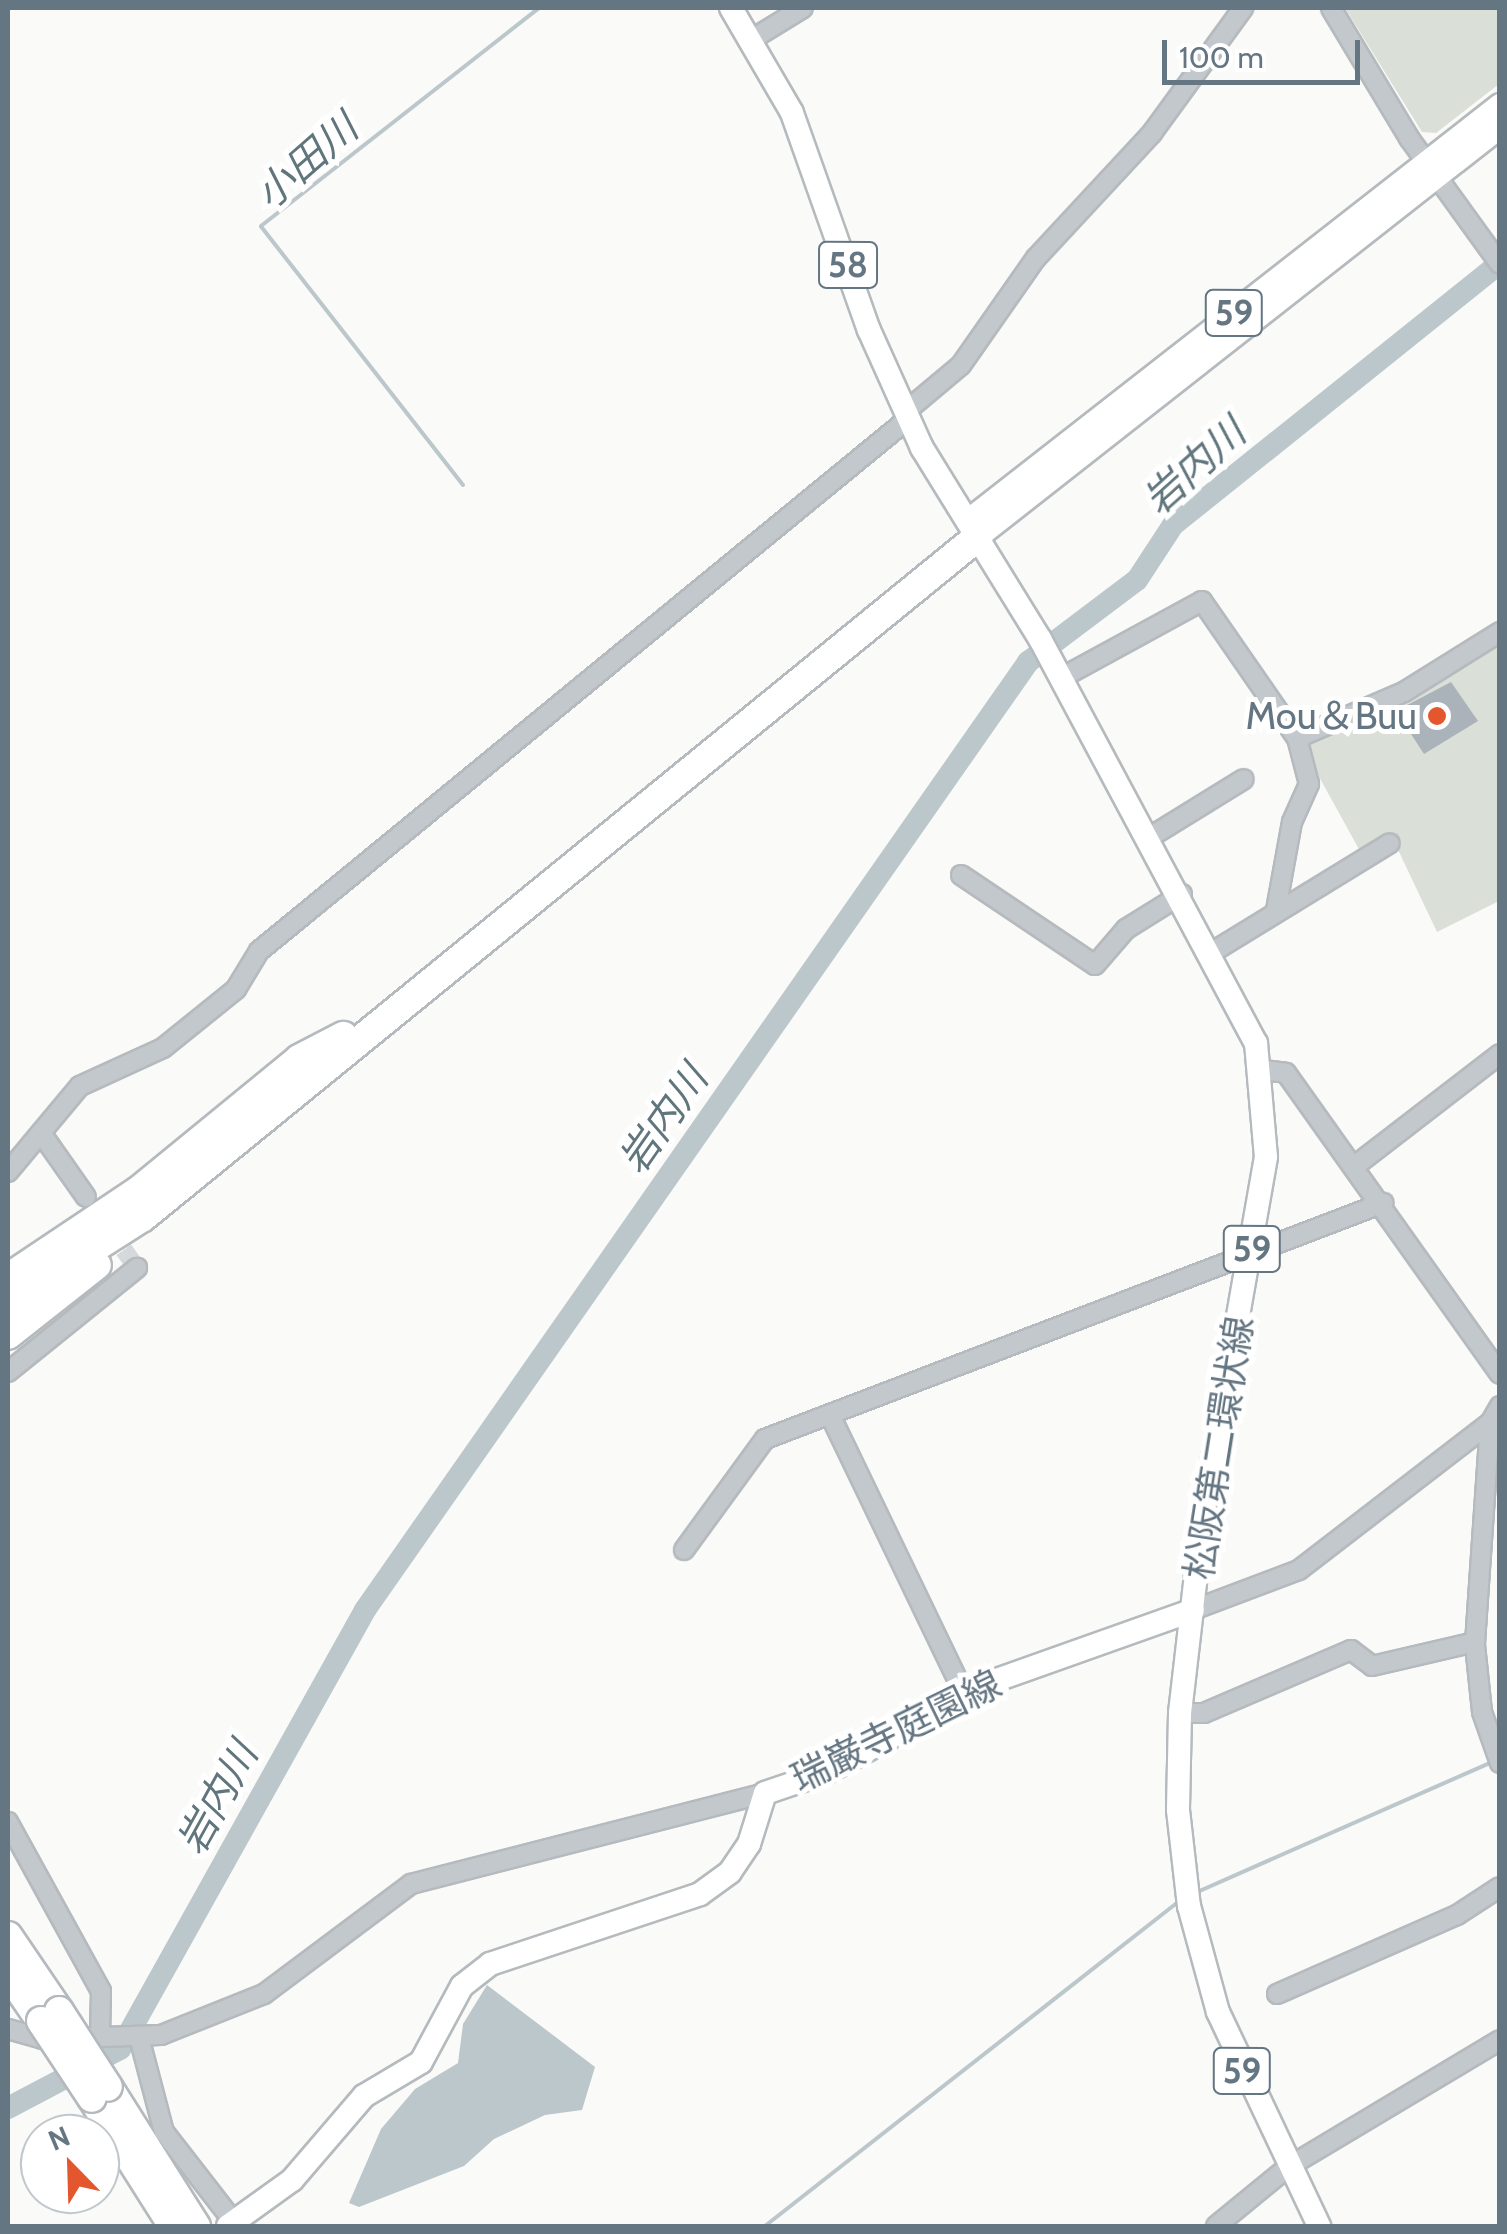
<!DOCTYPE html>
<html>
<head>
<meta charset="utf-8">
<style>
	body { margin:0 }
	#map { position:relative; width:1507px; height:2234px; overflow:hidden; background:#fafaf8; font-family:Cabin,"Noto Sans JP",sans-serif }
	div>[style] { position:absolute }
	.green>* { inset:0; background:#dadfd7 }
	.water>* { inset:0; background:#bbc7cb }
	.stream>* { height:4px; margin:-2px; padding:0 2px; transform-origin:2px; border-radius:2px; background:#bbc7cb }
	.river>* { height:22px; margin:-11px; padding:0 11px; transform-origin:11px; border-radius:11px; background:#bbc7cb }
	.building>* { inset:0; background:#aab3b9 }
	.minor-tunnel>* { height:18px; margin-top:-9px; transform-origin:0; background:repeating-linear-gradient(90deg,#d5d9db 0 18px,transparent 0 27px) }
	.roads { filter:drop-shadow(2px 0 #b5babe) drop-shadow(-2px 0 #b5babe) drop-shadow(0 2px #b5babe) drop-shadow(0 -2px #b5babe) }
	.minor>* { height:18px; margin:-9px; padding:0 9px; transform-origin:9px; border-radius:9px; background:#c3c8cc }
	.major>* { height:22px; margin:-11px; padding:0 11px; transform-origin:11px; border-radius:11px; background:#fff }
	.highway>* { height:28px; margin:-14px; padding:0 14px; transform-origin:14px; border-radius:14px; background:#fff }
	.bridges { filter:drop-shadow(2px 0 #b4b9bd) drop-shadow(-2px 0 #b4b9bd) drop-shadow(0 2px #b4b9bd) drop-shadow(0 -2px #b4b9bd) }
	.highway-bridge>* { height:28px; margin:-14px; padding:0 14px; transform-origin:14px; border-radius:14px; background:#fff }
	.dots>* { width:28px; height:28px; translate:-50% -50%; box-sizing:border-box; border:5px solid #fff; border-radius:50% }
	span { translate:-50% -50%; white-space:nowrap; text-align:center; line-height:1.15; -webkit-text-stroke:10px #fff; paint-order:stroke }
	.shield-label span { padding:2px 8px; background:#fff; border:2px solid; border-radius:8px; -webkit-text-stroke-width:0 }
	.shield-label { font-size:35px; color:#657683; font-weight:700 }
	.poi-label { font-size:38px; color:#657683 }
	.right { translate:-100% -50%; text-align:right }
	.street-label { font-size:38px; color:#657683 }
	.water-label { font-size:40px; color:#60757c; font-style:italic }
	.frame { position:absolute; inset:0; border:10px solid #657683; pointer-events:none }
	.north { position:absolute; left:20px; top:2114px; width:100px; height:100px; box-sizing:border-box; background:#fff; border:2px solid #c1c8cd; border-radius:50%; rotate:337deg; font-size:28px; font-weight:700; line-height:40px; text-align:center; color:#657683 }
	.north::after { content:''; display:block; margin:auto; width:35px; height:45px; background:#e4572e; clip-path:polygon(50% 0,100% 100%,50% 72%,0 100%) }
	.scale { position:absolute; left:1162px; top:40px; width:198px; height:45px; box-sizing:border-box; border:5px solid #657683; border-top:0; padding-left:12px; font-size:30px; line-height:35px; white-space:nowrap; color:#657683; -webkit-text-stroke:8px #fff; paint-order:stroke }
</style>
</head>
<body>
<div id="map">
	<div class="green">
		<div style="clip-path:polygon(1345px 8px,1499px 8px,1499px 84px,1436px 133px,1422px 132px)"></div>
		<div style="clip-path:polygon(1499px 638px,1499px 901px,1437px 932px,1392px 837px,1360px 851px,1302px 746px)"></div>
	</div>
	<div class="water">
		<div style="clip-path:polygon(487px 1985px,595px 2067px,582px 2110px,545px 2115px,494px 2139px,464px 2166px,359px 2207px,349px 2203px,381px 2129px,415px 2089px,458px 2063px,463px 2024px)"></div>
	</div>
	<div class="stream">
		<div style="left:463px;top:485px;width:328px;rotate:-128deg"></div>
		<div style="left:261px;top:226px;width:353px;rotate:-38.1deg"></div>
		<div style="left:1195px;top:1893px;width:322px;rotate:-23.8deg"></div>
		<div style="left:765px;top:2226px;width:525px;rotate:-38.11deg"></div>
	</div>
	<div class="river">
		<div style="left:8px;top:2108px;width:127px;rotate:-27.8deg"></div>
		<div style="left:120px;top:2049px;width:503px;rotate:-60.83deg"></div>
		<div style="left:365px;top:1610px;width:1157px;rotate:-55.03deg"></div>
		<div style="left:1028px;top:662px;width:136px;rotate:-37deg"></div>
		<div style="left:1137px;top:580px;width:66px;rotate:-56.8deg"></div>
		<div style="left:1173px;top:525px;width:419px;rotate:-38.7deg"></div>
	</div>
	<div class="building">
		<div style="clip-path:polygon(1451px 682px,1478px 721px,1424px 754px,1396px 711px)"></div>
	</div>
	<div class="minor-tunnel">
		<div style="left:108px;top:1228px;width:49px;rotate:54.1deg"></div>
	</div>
	<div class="roads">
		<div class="minor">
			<div style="left:1331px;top:8px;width:152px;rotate:59deg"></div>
			<div style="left:1409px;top:138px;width:155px;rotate:54.2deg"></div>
			<div style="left:749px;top:41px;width:63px;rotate:-31.4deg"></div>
			<div style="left:905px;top:412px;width:73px;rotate:-40deg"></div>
			<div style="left:961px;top:365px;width:131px;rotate:-55deg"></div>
			<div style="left:1036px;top:258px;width:171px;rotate:-47.1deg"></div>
			<div style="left:1152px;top:133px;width:155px;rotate:-53.9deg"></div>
			<div style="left:1072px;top:672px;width:148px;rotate:-28.6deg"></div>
			<div style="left:1202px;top:601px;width:167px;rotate:55.3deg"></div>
			<div style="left:1297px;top:738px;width:116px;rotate:-23.3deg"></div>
			<div style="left:1404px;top:692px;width:113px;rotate:-32deg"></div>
			<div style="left:1150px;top:837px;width:110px;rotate:-31.7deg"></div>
			<div style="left:961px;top:875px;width:161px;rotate:33.9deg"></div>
			<div style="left:1095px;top:965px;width:48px;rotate:-49.3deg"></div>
			<div style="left:1126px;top:929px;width:66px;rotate:-32deg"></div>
			<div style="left:1276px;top:910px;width:89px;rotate:-79.7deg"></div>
			<div style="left:1292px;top:822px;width:42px;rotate:-65.9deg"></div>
			<div style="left:1309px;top:784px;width:48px;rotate:-104.6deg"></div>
			<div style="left:1214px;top:951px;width:206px;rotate:-31.5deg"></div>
			<div style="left:1263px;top:1070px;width:23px;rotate:7deg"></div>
			<div style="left:1286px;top:1073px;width:369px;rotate:54.6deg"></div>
			<div style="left:41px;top:1133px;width:78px;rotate:54.9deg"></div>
			<div style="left:1356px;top:1165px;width:182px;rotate:-37.6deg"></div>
			<div style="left:8px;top:1172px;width:112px;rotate:-50.1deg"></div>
			<div style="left:80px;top:1086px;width:91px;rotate:-24.6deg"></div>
			<div style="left:163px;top:1048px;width:94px;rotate:-38.9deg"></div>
			<div style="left:236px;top:989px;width:44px;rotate:-58.8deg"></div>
			<div style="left:259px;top:951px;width:839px;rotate:-39.34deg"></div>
			<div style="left:8px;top:1372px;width:166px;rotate:-38.9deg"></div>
			<div style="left:1500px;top:1406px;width:20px;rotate:120deg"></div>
			<div style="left:1490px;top:1423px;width:223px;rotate:93.9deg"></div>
			<div style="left:1475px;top:1645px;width:67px;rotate:84deg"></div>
			<div style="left:1482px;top:1712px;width:54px;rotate:70.6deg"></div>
			<div style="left:831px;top:1417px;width:309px;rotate:64.3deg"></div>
			<div style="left:684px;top:1550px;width:137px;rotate:-53.9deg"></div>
			<div style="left:765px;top:1439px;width:662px;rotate:-20.9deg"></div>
			<div style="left:1193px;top:1610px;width:113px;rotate:-20.7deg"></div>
			<div style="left:1299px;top:1570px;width:241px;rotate:-37.6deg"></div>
			<div style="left:1180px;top:1713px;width:24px"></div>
			<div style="left:1204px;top:1713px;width:160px;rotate:-23.2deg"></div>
			<div style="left:1351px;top:1650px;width:26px;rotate:37deg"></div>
			<div style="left:1372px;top:1666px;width:106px;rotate:-13.1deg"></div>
			<div style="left:8px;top:1822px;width:193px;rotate:61.2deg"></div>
			<div style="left:101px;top:1991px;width:44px;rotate:91.3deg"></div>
			<div style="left:1277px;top:1994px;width:197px;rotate:-23.7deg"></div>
			<div style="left:1457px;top:1915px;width:51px;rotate:-33.1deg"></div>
			<div style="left:8px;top:2029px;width:35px;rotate:16deg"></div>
			<div style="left:42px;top:2039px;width:119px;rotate:-1.9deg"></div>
			<div style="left:161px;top:2035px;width:111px;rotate:-21.7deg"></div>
			<div style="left:264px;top:1994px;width:184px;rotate:-36.8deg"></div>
			<div style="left:411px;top:1884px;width:366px;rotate:-14.4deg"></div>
			<div style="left:139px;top:2037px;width:98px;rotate:75.3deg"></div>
			<div style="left:164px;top:2132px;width:119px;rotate:52.2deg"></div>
			<div style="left:1216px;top:2226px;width:93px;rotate:-39.3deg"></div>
			<div style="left:1288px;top:2167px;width:247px;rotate:-30.9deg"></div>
		</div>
		<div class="major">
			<div style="left:731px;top:8px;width:121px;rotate:59.8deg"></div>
			<div style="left:792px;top:113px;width:230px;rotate:70.5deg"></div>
			<div style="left:869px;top:330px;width:129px;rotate:65.8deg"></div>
			<div style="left:922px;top:448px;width:225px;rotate:58.3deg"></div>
			<div style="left:1040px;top:639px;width:458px;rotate:61.9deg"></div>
			<div style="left:1256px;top:1043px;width:114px;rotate:85deg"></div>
			<div style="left:1266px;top:1157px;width:363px;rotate:100deg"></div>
			<div style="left:1203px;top:1514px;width:200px;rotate:96.6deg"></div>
			<div style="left:1180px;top:1713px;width:97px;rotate:91.2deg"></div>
			<div style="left:1178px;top:1810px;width:97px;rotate:83.5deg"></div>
			<div style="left:1189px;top:1906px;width:110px;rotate:74.7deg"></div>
			<div style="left:1218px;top:2012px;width:237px;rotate:64.7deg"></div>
			<div style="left:969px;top:520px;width:674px;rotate:-38.01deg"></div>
			<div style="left:979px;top:536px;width:662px;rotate:-38.13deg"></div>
			<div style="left:228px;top:2226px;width:79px;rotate:-35.7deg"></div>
			<div style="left:292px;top:2180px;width:111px;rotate:-49.4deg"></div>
			<div style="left:364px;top:2096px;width:66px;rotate:-30.8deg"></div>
			<div style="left:421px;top:2062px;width:86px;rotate:-61.7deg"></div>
			<div style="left:462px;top:1986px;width:36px;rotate:-38deg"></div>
			<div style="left:490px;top:1964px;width:221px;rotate:-18.4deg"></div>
			<div style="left:700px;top:1894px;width:37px;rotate:-36deg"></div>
			<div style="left:730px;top:1872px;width:34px;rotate:-56deg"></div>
			<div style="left:749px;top:1844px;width:53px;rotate:-72.6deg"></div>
			<div style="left:765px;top:1793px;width:65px;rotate:-18.7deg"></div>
			<div style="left:827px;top:1772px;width:190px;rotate:-28.6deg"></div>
			<div style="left:994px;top:1681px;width:211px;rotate:-19.6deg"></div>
		</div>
		<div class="highway">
			<div style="left:8px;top:1278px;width:156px;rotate:-33.8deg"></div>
			<div style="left:138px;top:1191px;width:208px;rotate:-39.3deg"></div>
			<div style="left:299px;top:1059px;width:50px;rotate:-27.6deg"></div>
			<div style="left:8px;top:1303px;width:160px;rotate:-32.5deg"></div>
			<div style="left:143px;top:1217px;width:1078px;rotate:-39.17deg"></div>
			<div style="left:8px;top:1335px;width:113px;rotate:-38.2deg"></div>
			<div style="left:8px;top:1936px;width:91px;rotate:55.8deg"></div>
			<div style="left:8px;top:1973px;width:58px;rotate:55.5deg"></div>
			<div style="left:108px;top:2087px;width:165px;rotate:57.7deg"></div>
			<div style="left:92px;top:2098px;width:151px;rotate:57.7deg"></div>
		</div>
	</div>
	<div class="bridges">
		<div class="highway-bridge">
			<div style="left:59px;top:2011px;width:90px;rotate:57.2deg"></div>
			<div style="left:41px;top:2021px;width:92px;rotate:56.5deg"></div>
		</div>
	</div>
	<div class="dots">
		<div style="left:1437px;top:716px;background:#e4572e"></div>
	</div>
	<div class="shield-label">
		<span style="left:848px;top:265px">58</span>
		<span style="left:1234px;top:313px">59</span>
		<span style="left:1252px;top:1249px">59</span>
		<span style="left:1242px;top:2071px">59</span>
	</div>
	<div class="poi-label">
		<span class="right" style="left:1417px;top:716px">Mou＆Buu</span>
	</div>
	<div class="street-label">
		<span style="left:1219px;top:1448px;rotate:-81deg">松阪第二環状線</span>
		<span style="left:896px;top:1731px;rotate:-26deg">瑞巌寺庭園線</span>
	</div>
	<div class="water-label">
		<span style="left:306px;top:161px;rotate:-41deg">小田川</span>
		<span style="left:1194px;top:466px;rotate:-42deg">岩内川</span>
		<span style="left:663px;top:1119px;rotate:-55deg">岩内川</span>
		<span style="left:217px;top:1798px;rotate:-61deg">岩内川</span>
	</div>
	<div class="frame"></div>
	<div class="north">N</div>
	<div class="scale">100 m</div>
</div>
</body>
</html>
